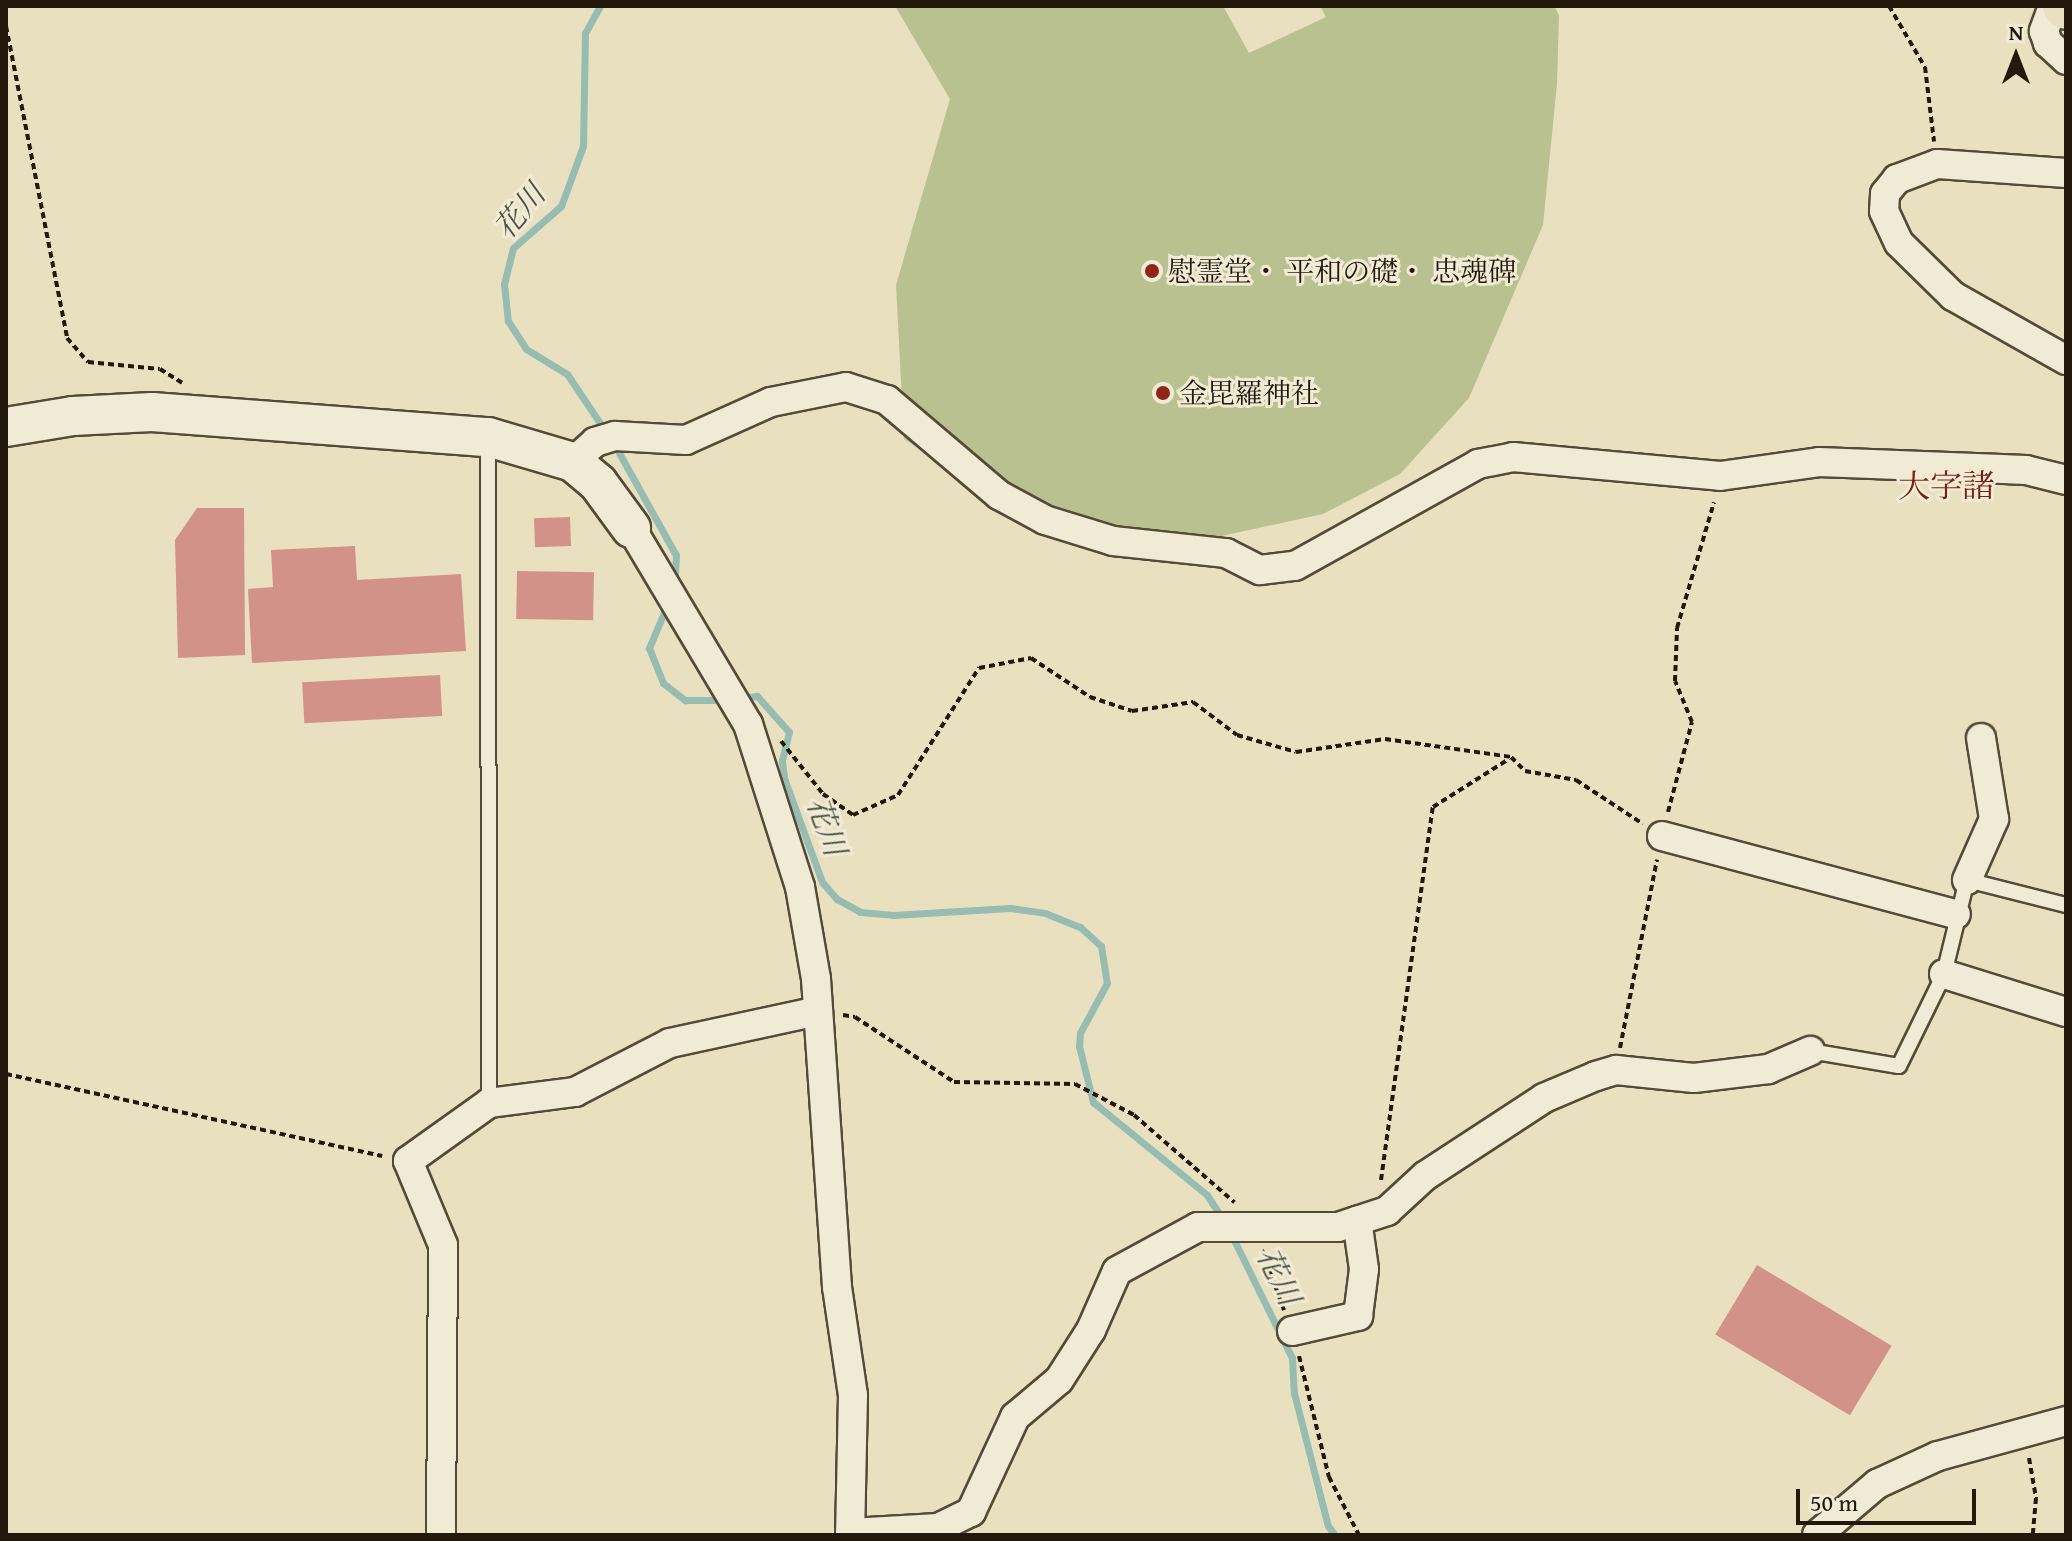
<!DOCTYPE html>
<html>
<head>
<meta charset="utf-8">
<style>
	body { margin:0 }
	#map { position:relative; width:2072px; height:1541px; overflow:hidden; background:#e9e0bf; font-family:"Gentium Book Plus","Noto Serif JP",serif }
	div>[style] { position:absolute }
	.green>* { inset:0; background:#bac190 }
	.stream>* { height:7px; margin:-3.5px; padding:0 3.5px; transform-origin:3.5px; border-radius:3.5px; background:#97bdb2 }
	.building>* { inset:0; background:#d29288; transform-origin:0 0 }
	.path>* { height:4px; margin-top:-2px; transform-origin:0; background:repeating-linear-gradient(90deg,#22180b 0 6px,transparent 0 10px) }
	.roads { filter:drop-shadow(2px 0 #544a38) drop-shadow(-2px 0 #544a38) drop-shadow(0 2px #544a38) drop-shadow(0 -2px #544a38) }
	.lane>* { height:14px; margin:-7px; padding:0 7px; transform-origin:7px; border-radius:7px; background:#f1ebd5 }
	.street>* { height:28px; margin:-14px; padding:0 14px; transform-origin:14px; border-radius:14px; background:#f1ebd5 }
	.secondary>* { height:38px; margin:-19px; padding:0 19px; transform-origin:19px; border-radius:19px; background:#f1ebd5 }
	.primary>* { height:44px; margin:-22px; padding:0 22px; transform-origin:22px; border-radius:22px; background:#e9e0bf }
	.dots>* { width:22px; height:22px; translate:-50% -50%; box-sizing:border-box; border:4px solid #f1ebd5; border-radius:50% }
	span { translate:-50% -50%; white-space:nowrap; text-align:center; line-height:1.15; -webkit-text-stroke:6px #f1ebd5; paint-order:stroke }
	.poi-label { font-size:28px; color:#22180b }
	.left { translate:0 -50%; text-align:left }
	.water-label { font-size:30px; color:#4b5245; font-style:italic }
	.quarter-label { font-size:32px; color:#7a1f14 }
	.frame { position:absolute; inset:0; border:8px solid #22180b; pointer-events:none }
	.north { position:absolute; left:1976px; top:16px; width:80px; height:80px; -webkit-text-stroke:6px #f1ebd5; paint-order:stroke; rotate:0deg; font-size:22px; font-weight:700; line-height:32px; text-align:center; color:#22180b }
	.north::after { content:''; display:block; margin:auto; width:28px; height:36px; background:#22180b; clip-path:polygon(50% 0,100% 100%,50% 72%,0 100%) }
	.scale { position:absolute; left:1796px; top:1489px; width:180px; height:36px; box-sizing:border-box; border:4px solid #22180b; border-top:0; padding-left:10px; font-size:24px; line-height:28px; white-space:nowrap; color:#22180b; -webkit-text-stroke:6px #f1ebd5; paint-order:stroke }
</style>
</head>
<body>
<div id="map">
	<div class="green">
		<div style="clip-path:polygon(895px 6px,1223px 6px,1249px 53px,1326px 17px,1320px 6px,1554px 6px,1559px 15px,1557px 84px,1543px 225px,1469px 398px,1400px 474px,1323px 514px,1185px 544px,1052px 533px,904px 439px,896px 285px,950px 99px)"></div>
	</div>
	<div class="stream">
		<div style="left:600px;top:6px;width:31px;rotate:119deg"></div>
		<div style="left:585px;top:33px;width:113px;rotate:91deg"></div>
		<div style="left:583px;top:146px;width:64px;rotate:110.1deg"></div>
		<div style="left:561px;top:206px;width:64px;rotate:138.8deg"></div>
		<div style="left:513px;top:248px;width:37px;rotate:104deg"></div>
		<div style="left:504px;top:284px;width:37px;rotate:84deg"></div>
		<div style="left:508px;top:321px;width:33px;rotate:57deg"></div>
		<div style="left:526px;top:349px;width:48px;rotate:31.4deg"></div>
		<div style="left:567px;top:374px;width:70px;rotate:56.1deg"></div>
		<div style="left:613px;top:442px;width:129px;rotate:60.9deg"></div>
		<div style="left:676px;top:555px;width:33px;rotate:93deg"></div>
		<div style="left:668px;top:603px;width:49px;rotate:112.9deg"></div>
		<div style="left:649px;top:648px;width:38px;rotate:68deg"></div>
		<div style="left:663px;top:683px;width:28px;rotate:38deg"></div>
		<div style="left:685px;top:700px;width:40px"></div>
		<div style="left:741px;top:698px;width:16px;rotate:-7deg"></div>
		<div style="left:757px;top:696px;width:48px;rotate:48.4deg"></div>
		<div style="left:789px;top:732px;width:30px;rotate:104deg"></div>
		<div style="left:782px;top:761px;width:17px;rotate:83deg"></div>
		<div style="left:784px;top:778px;width:111px;rotate:69.9deg"></div>
		<div style="left:822px;top:882px;width:23px;rotate:49deg"></div>
		<div style="left:837px;top:899px;width:26px;rotate:29deg"></div>
		<div style="left:860px;top:912px;width:33px;rotate:5deg"></div>
		<div style="left:893px;top:915px;width:117px;rotate:-3.4deg"></div>
		<div style="left:1010px;top:908px;width:35px;rotate:8deg"></div>
		<div style="left:1045px;top:913px;width:38px;rotate:22deg"></div>
		<div style="left:1080px;top:927px;width:28px;rotate:42deg"></div>
		<div style="left:1101px;top:946px;width:37px;rotate:81deg"></div>
		<div style="left:1107px;top:983px;width:57px;rotate:118.4deg"></div>
		<div style="left:1080px;top:1033px;width:13px;rotate:94deg"></div>
		<div style="left:1079px;top:1046px;width:58px;rotate:76deg"></div>
		<div style="left:1093px;top:1102px;width:147px;rotate:39.2deg"></div>
		<div style="left:1207px;top:1195px;width:30px;rotate:57deg"></div>
		<div style="left:1231px;top:1234px;width:138px;rotate:63.8deg"></div>
		<div style="left:1292px;top:1358px;width:35px;rotate:87deg"></div>
		<div style="left:1294px;top:1393px;width:137px;rotate:75.7deg"></div>
		<div style="left:1328px;top:1526px;width:11px;rotate:52deg"></div>
	</div>
	<div class="building">
		<div style="clip-path:polygon(197px 508px,244px 508px,245px 655px,178px 658px,175px 540px)"></div>
		<div style="left:570px;top:517px;width:29px;height:36px;rotate:88deg"></div>
		<div style="clip-path:polygon(355px 546px,357px 580px,461px 574px,466px 651px,252px 663px,248px 589px,273px 587px,271px 550px)"></div>
		<div style="left:517px;top:571px;width:77px;height:48px;rotate:1deg"></div>
		<div style="left:440px;top:675px;width:41px;height:138px;rotate:87deg"></div>
		<div style="left:1757px;top:1265px;width:157px;height:81px;rotate:31deg"></div>
	</div>
	<div class="path">
		<div style="left:1889px;top:6px;width:71px;rotate:59.5deg"></div>
		<div style="left:1925px;top:67px;width:75px;rotate:83.1deg"></div>
		<div style="left:6px;top:26px;width:318px;rotate:78.9deg"></div>
		<div style="left:67px;top:338px;width:32px;rotate:49deg"></div>
		<div style="left:88px;top:362px;width:72px;rotate:5.6deg"></div>
		<div style="left:160px;top:369px;width:26px;rotate:32deg"></div>
		<div style="left:781px;top:741px;width:68px;rotate:51.6deg"></div>
		<div style="left:823px;top:794px;width:37px;rotate:35deg"></div>
		<div style="left:853px;top:815px;width:49px;rotate:-24deg"></div>
		<div style="left:898px;top:795px;width:151px;rotate:-57.5deg"></div>
		<div style="left:979px;top:668px;width:53px;rotate:-10.9deg"></div>
		<div style="left:1031px;top:658px;width:71px;rotate:33.5deg"></div>
		<div style="left:1090px;top:697px;width:44px;rotate:18.4deg"></div>
		<div style="left:1132px;top:711px;width:62px;rotate:-8.4deg"></div>
		<div style="left:1193px;top:702px;width:55px;rotate:36.9deg"></div>
		<div style="left:1237px;top:735px;width:61px;rotate:16.1deg"></div>
		<div style="left:1296px;top:752px;width:90px;rotate:-8.3deg"></div>
		<div style="left:1385px;top:739px;width:127px;rotate:8.1deg"></div>
		<div style="left:1511px;top:757px;width:20px;rotate:45deg"></div>
		<div style="left:1525px;top:771px;width:52px;rotate:10deg"></div>
		<div style="left:1576px;top:780px;width:80px;rotate:33.3deg"></div>
		<div style="left:1668px;top:812px;width:93px;rotate:-75.1deg"></div>
		<div style="left:1692px;top:722px;width:44px;rotate:-112.5deg"></div>
		<div style="left:1675px;top:681px;width:53px;rotate:-87.8deg"></div>
		<div style="left:1677px;top:628px;width:131px;rotate:-73.6deg"></div>
		<div style="left:843px;top:1015px;width:12px;rotate:9deg"></div>
		<div style="left:855px;top:1017px;width:118px;rotate:33.3deg"></div>
		<div style="left:954px;top:1082px;width:121px;rotate:0.9deg"></div>
		<div style="left:1075px;top:1084px;width:67px;rotate:27.7deg"></div>
		<div style="left:1134px;top:1115px;width:133px;rotate:41deg"></div>
		<div style="left:1620px;top:1048px;width:192px;rotate:-78.9deg"></div>
		<div style="left:6px;top:1074px;width:385px;rotate:12.3deg"></div>
		<div style="left:1381px;top:1180px;width:377px;rotate:-82.1deg"></div>
		<div style="left:1433px;top:807px;width:90px;rotate:-32.3deg"></div>
		<div style="left:1262px;top:1250px;width:64px;rotate:69.9deg"></div>
		<div style="left:1299px;top:1356px;width:125px;rotate:76.1deg"></div>
		<div style="left:1329px;top:1477px;width:65px;rotate:62.7deg"></div>
		<div style="left:2029px;top:1458px;width:41px;rotate:80.1deg"></div>
		<div style="left:2036px;top:1498px;width:37px;rotate:95deg"></div>
	</div>
	<div class="roads">
		<div class="lane">
			<div style="left:488px;top:441px;width:662px;rotate:89.91deg"></div>
			<div style="left:1810px;top:1051px;width:90px;rotate:9.6deg"></div>
			<div style="left:1899px;top:1066px;width:102px;rotate:-63.9deg"></div>
			<div style="left:1944px;top:974px;width:97px;rotate:-76.3deg"></div>
			<div style="left:1967px;top:880px;width:102px;rotate:14.2deg"></div>
		</div>
		<div class="street">
			<div style="left:2053px;top:6px;width:27px;rotate:110deg"></div>
			<div style="left:2044px;top:31px;width:13px;rotate:72deg"></div>
			<div style="left:2048px;top:43px;width:25px;rotate:43deg"></div>
			<div style="left:2066px;top:173px;width:129px;rotate:-176deg"></div>
			<div style="left:1937px;top:164px;width:43px;rotate:159.4deg"></div>
			<div style="left:1897px;top:179px;width:19px;rotate:129deg"></div>
			<div style="left:1885px;top:194px;width:17px;rotate:93deg"></div>
			<div style="left:1884px;top:211px;width:35px;rotate:65deg"></div>
			<div style="left:1899px;top:243px;width:76px;rotate:44.5deg"></div>
			<div style="left:1953px;top:296px;width:130px;rotate:29.5deg"></div>
			<div style="left:573px;top:462px;width:30px;rotate:-42deg"></div>
			<div style="left:595px;top:442px;width:21px;rotate:-17deg"></div>
			<div style="left:615px;top:436px;width:71px;rotate:3.2deg"></div>
			<div style="left:686px;top:440px;width:93px;rotate:-24.1deg"></div>
			<div style="left:771px;top:402px;width:76px;rotate:-11.3deg"></div>
			<div style="left:846px;top:387px;width:43px;rotate:17.6deg"></div>
			<div style="left:887px;top:400px;width:147px;rotate:40.3deg"></div>
			<div style="left:999px;top:495px;width:52px;rotate:28.5deg"></div>
			<div style="left:1045px;top:520px;width:71px;rotate:17.2deg"></div>
			<div style="left:1113px;top:541px;width:114px;rotate:6.1deg"></div>
			<div style="left:1226px;top:553px;width:38px;rotate:27deg"></div>
			<div style="left:1260px;top:570px;width:35px;rotate:-7deg"></div>
			<div style="left:1295px;top:566px;width:210px;rotate:-29.1deg"></div>
			<div style="left:1478px;top:464px;width:36px;rotate:-11deg"></div>
			<div style="left:1513px;top:457px;width:208px;rotate:5.2deg"></div>
			<div style="left:1720px;top:476px;width:100px;rotate:-8deg"></div>
			<div style="left:1819px;top:462px;width:207px;rotate:2.2deg"></div>
			<div style="left:2026px;top:470px;width:41px;rotate:14deg"></div>
			<div style="left:631px;top:528px;width:228px;rotate:59.2deg"></div>
			<div style="left:748px;top:724px;width:171px;rotate:72.3deg"></div>
			<div style="left:800px;top:887px;width:93px;rotate:80.1deg"></div>
			<div style="left:816px;top:979px;width:309px;rotate:86.1deg"></div>
			<div style="left:837px;top:1287px;width:109px;rotate:81.6deg"></div>
			<div style="left:853px;top:1395px;width:140px;rotate:91.2deg"></div>
			<div style="left:1662px;top:836px;width:304px;rotate:14.9deg"></div>
			<div style="left:1967px;top:880px;width:67px;rotate:-66.1deg"></div>
			<div style="left:1994px;top:819px;width:82px;rotate:-99.1deg"></div>
			<div style="left:1944px;top:974px;width:128px;rotate:17.3deg"></div>
			<div style="left:1292px;top:1331px;width:68px;rotate:-12.8deg"></div>
			<div style="left:1358px;top:1316px;width:47px;rotate:-82.7deg"></div>
			<div style="left:1364px;top:1269px;width:49px;rotate:-98.1deg"></div>
			<div style="left:850px;top:1533px;width:88px;rotate:-3.3deg"></div>
			<div style="left:938px;top:1528px;width:37px;rotate:-26deg"></div>
			<div style="left:971px;top:1512px;width:105px;rotate:-65.1deg"></div>
			<div style="left:1015px;top:1417px;width:57px;rotate:-40.1deg"></div>
			<div style="left:1059px;top:1380px;width:59px;rotate:-57.4deg"></div>
			<div style="left:1091px;top:1330px;width:64px;rotate:-66.2deg"></div>
			<div style="left:1117px;top:1271px;width:92px;rotate:-28.5deg"></div>
			<div style="left:1198px;top:1227px;width:140px"></div>
			<div style="left:1338px;top:1227px;width:52px;rotate:-18.1deg"></div>
			<div style="left:1387px;top:1211px;width:52px;rotate:-42.6deg"></div>
			<div style="left:1425px;top:1176px;width:142px;rotate:-33.2deg"></div>
			<div style="left:1544px;top:1098px;width:56px;rotate:-22.9deg"></div>
			<div style="left:1596px;top:1076px;width:21px;rotate:-17deg"></div>
			<div style="left:1616px;top:1070px;width:78px;rotate:5.9deg"></div>
			<div style="left:1694px;top:1078px;width:75px;rotate:-6.9deg"></div>
			<div style="left:1768px;top:1069px;width:46px;rotate:-23.2deg"></div>
			<div style="left:441px;top:1535px;width:290px;rotate:-89.6deg"></div>
			<div style="left:443px;top:1245px;width:91px;rotate:-112.6deg"></div>
			<div style="left:408px;top:1161px;width:100px;rotate:-35.6deg"></div>
			<div style="left:489px;top:1103px;width:87px;rotate:-7.3deg"></div>
			<div style="left:575px;top:1092px;width:107px;rotate:-27.3deg"></div>
			<div style="left:670px;top:1043px;width:151px;rotate:-12.2deg"></div>
			<div style="left:1817px;top:1535px;width:79px;rotate:-40.4deg"></div>
			<div style="left:1877px;top:1484px;width:67px;rotate:-24.7deg"></div>
			<div style="left:1938px;top:1456px;width:133px;rotate:-15.3deg"></div>
		</div>
		<div class="secondary">
			<div style="left:6px;top:427px;width:68px;rotate:-9.3deg"></div>
			<div style="left:73px;top:416px;width:79px;rotate:-2.9deg"></div>
			<div style="left:152px;top:412px;width:337px;rotate:4.3deg"></div>
			<div style="left:488px;top:437px;width:89px;rotate:16.4deg"></div>
			<div style="left:573px;top:462px;width:33px;rotate:40deg"></div>
			<div style="left:598px;top:483px;width:56px;rotate:53.7deg"></div>
		</div>
		<div class="primary">
			<div style="left:2065px;top:6px;width:1px;rotate:45deg"></div>
		</div>
	</div>
	<div class="dots">
		<div style="left:1152px;top:271px;background:#8f2418"></div>
		<div style="left:1163px;top:393px;background:#8f2418"></div>
	</div>
	<div class="poi-label">
		<span class="left" style="left:1168px;top:271px">慰霊堂・ 平和の礎・ 忠魂碑</span>
		<span class="left" style="left:1179px;top:393px">金毘羅神社</span>
	</div>
	<div class="water-label">
		<span style="left:519px;top:211px;rotate:-50deg">花川</span>
		<span style="left:827px;top:826px;rotate:70deg">花川</span>
		<span style="left:1279px;top:1276px;rotate:64deg">花川</span>
	</div>
	<div class="quarter-label">
		<span style="left:1946px;top:486px">大字諸</span>
	</div>
	<div class="frame"></div>
	<div class="north">N</div>
	<div class="scale">50 m</div>
</div>
</body>
</html>
